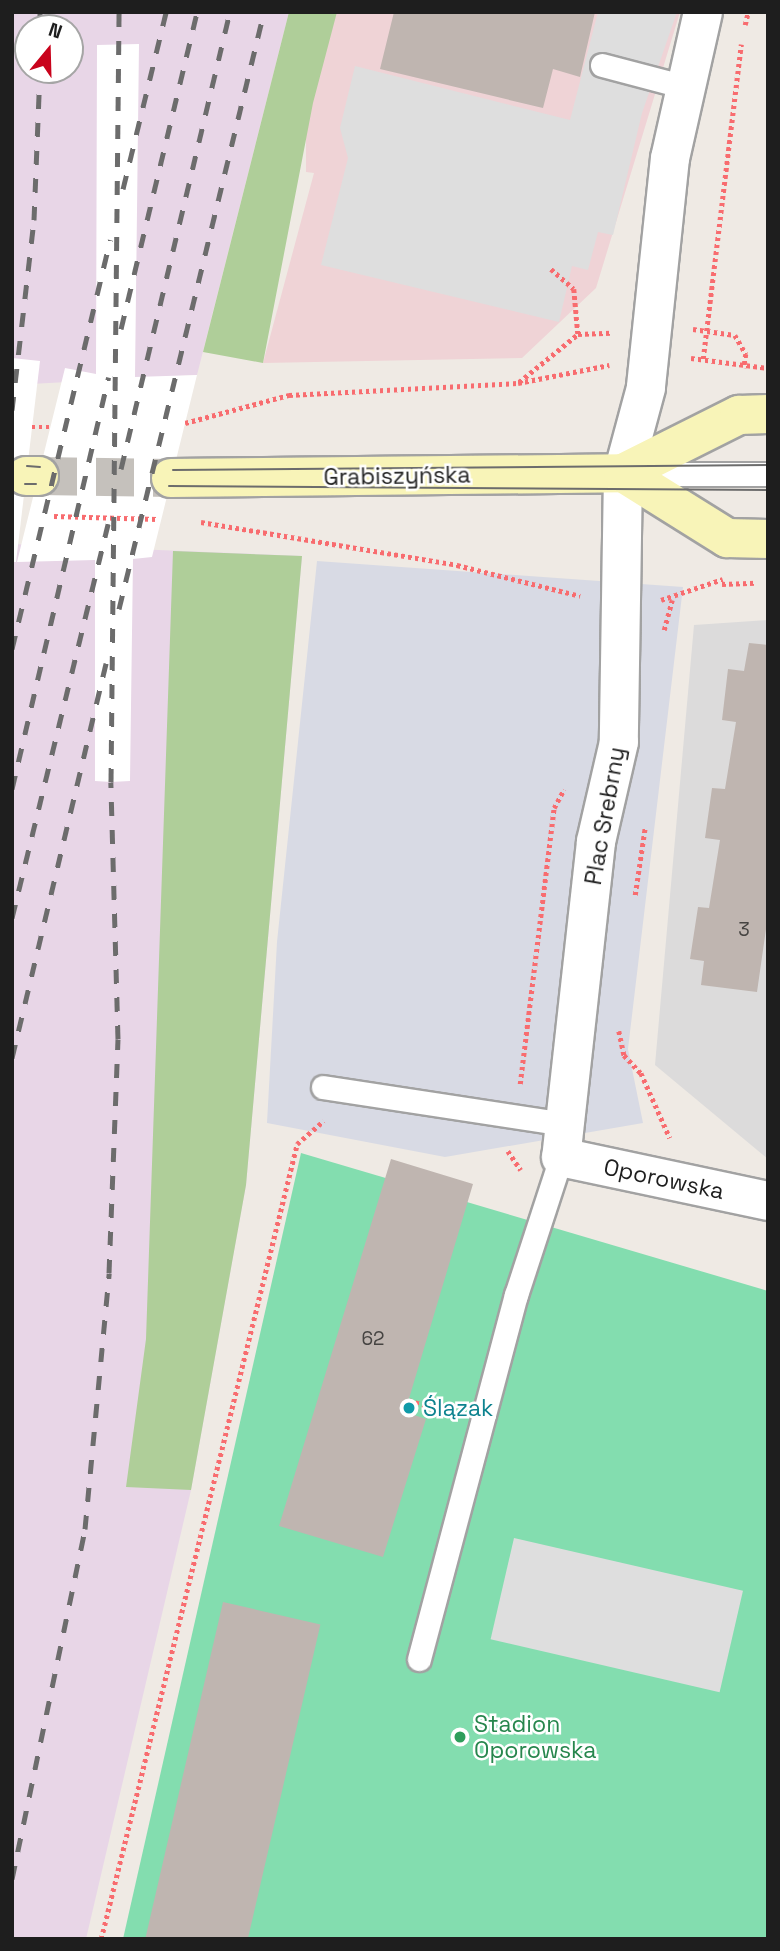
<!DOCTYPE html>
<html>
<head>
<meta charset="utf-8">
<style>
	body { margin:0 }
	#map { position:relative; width:780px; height:1951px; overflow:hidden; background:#efeae4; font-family:"Space Grotesk",sans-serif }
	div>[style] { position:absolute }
	.residential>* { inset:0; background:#dcdbdb }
	.commercial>* { inset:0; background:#efd3d6 }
	.industrial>* { inset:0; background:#e8d6e7 }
	.forest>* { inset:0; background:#afce99 }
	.pitch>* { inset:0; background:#83ddaf }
	.parking>* { inset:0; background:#dedede; transform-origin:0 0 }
	.plaza>* { inset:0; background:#d8dae4 }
	.pier>* { inset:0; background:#fff }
	.building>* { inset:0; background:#bfb5b0; transform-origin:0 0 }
	.secondary-tunnel>* { height:38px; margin-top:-19px; transform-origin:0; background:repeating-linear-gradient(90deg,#c5c1bc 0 38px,transparent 0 57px) }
	.path>* { height:4.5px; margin-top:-2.25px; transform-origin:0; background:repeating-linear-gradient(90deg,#f86c6f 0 3.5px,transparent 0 7px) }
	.roads { filter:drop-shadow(2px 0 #a2a2a2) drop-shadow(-2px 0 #a2a2a2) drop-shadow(0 2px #a2a2a2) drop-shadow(0 -2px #a2a2a2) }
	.lane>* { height:23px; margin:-11.5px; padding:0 11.5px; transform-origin:11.5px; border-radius:11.5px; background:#fff }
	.street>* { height:38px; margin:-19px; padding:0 19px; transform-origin:19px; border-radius:19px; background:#fff }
	.secondary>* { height:38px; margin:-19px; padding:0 19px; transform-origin:19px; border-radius:19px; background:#f8f4b8 }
	.tram>* { height:2px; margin:-1px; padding:0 1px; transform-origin:1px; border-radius:1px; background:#6c6c6c }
	.rail>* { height:5px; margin-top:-2.5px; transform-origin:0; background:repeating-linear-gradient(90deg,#6c6c6c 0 14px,transparent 0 28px) }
	.dots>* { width:19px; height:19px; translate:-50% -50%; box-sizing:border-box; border:4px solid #fff; border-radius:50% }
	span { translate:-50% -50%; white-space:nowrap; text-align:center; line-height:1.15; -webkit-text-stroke:5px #fff; paint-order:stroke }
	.number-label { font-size:19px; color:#464442 }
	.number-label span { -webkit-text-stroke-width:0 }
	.street-label { font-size:23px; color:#1e1e1e }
	.culture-label { font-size:23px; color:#0d838f }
	.left { translate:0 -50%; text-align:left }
	.leisure-label { font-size:23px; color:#27864d }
	.frame { position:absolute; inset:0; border:14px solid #1e1e1e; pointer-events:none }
	.north { position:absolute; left:14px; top:14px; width:70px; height:70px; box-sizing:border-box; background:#fff; border:2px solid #a5a5a5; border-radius:50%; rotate:19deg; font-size:19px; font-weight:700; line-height:28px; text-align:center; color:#1e1e1e }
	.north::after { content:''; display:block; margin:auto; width:24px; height:32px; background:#c9031c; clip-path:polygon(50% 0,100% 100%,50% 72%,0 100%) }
</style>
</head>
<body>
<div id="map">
	<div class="residential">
		<div style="clip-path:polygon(768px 620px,768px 1159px,655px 1065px,694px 625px)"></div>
	</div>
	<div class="commercial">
		<div style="clip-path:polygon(327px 12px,680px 12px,596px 288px,522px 358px,263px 363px,314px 173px,306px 172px,306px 99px)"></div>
	</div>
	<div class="industrial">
		<div style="clip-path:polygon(evenodd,12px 12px,289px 12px,197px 375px,12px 385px,12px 12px,28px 28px,70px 28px,70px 70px,28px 70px,28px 28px)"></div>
		<div style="clip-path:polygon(12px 544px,302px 556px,246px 1185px,191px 1490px,86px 1939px,12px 1939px)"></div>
	</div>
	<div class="forest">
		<div style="clip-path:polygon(289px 12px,337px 12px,313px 103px,263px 363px,203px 352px)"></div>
		<div style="clip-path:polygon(173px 551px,302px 556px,246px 1185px,191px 1490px,126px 1487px,146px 1339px)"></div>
	</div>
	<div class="pitch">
		<div style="clip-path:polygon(301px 1153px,768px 1291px,768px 1939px,123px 1939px)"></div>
	</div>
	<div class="parking">
		<div style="clip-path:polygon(598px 12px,677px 12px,642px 113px,613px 235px,598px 232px,588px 270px,572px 266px,559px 322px,321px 265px,348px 158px,340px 128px,355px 66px,570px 120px)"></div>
		<div style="left:514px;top:1538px;width:235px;height:104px;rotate:13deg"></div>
	</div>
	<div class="plaza">
		<div style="clip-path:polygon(317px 561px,683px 587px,628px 1049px,643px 1123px,445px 1157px,267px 1123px,277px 942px)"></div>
	</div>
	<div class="pier">
		<div style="clip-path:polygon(139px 44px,135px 377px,197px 375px,152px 557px,133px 559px,130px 781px,111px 782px,95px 781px,95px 560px,17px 562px,65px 368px,96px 374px,97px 45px)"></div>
		<div style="clip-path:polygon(12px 358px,40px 361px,16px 562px,12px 562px)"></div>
	</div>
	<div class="building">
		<div style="clip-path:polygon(394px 12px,595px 12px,580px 77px,553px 69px,543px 108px,380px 69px)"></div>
		<div style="clip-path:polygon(749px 643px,768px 645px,768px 915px,757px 992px,701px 985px,704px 961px,690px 959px,698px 907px,709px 908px,720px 840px,705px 838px,712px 788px,725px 789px,736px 722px,722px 720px,728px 669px,744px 671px)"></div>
		<div style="clip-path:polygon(391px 1159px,473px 1184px,405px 1412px,426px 1419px,383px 1557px,279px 1526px)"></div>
		<div style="left:223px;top:1602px;width:100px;height:346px;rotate:13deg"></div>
	</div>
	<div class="secondary-tunnel">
		<div style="left:39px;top:476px;width:132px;rotate:0.9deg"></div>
	</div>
	<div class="path">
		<div style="left:745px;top:25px;width:13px;rotate:-77deg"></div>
		<div style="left:551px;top:269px;width:30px;rotate:41deg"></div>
		<div style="left:574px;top:289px;width:45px;rotate:84.9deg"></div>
		<div style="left:693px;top:329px;width:42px;rotate:8.1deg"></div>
		<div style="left:735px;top:335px;width:22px;rotate:60deg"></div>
		<div style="left:746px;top:354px;width:14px;rotate:98deg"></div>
		<div style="left:691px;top:358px;width:78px;rotate:7.4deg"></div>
		<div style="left:703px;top:359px;width:317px;rotate:-83.1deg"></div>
		<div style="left:519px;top:382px;width:76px;rotate:-39.1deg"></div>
		<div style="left:578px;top:334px;width:33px;rotate:-2deg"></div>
		<div style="left:185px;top:423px;width:108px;rotate:-15.1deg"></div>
		<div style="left:289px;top:395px;width:229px;rotate:-3deg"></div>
		<div style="left:518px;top:383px;width:93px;rotate:-11.2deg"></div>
		<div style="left:32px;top:427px;width:19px"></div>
		<div style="left:54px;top:516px;width:103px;rotate:1.7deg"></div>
		<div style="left:201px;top:522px;width:260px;rotate:9.5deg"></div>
		<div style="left:457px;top:565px;width:127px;rotate:14.1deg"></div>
		<div style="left:722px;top:584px;width:34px;rotate:-2deg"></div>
		<div style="left:661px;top:600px;width:65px;rotate:-18.7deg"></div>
		<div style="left:664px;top:630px;width:31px;rotate:-75deg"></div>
		<div style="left:635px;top:895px;width:69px;rotate:-81.6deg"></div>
		<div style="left:619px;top:1031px;width:25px;rotate:78deg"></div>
		<div style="left:624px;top:1055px;width:25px;rotate:47deg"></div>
		<div style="left:641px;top:1073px;width:71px;rotate:66deg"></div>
		<div style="left:520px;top:1084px;width:278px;rotate:-83deg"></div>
		<div style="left:554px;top:808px;width:21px;rotate:-62deg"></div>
		<div style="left:508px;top:1151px;width:23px;rotate:56deg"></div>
		<div style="left:409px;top:1400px;width:46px;rotate:19.2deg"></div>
		<div style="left:101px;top:1939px;width:819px;rotate:-76.15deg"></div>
		<div style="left:297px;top:1144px;width:35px;rotate:-41deg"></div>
	</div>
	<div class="roads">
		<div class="lane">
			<div style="left:602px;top:65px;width:86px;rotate:14.8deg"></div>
			<div style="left:634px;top:474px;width:134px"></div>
			<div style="left:323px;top:1087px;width:244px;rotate:8.7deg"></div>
			<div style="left:419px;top:1659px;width:377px;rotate:-75.1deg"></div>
			<div style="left:516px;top:1295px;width:145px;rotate:-71.9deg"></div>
		</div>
		<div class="street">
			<div style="left:703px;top:12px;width:150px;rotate:102.7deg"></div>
			<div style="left:670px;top:158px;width:231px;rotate:96deg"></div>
			<div style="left:646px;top:388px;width:88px;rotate:105.1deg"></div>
			<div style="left:623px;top:473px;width:269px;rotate:90.9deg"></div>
			<div style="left:619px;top:742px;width:103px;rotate:103deg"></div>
			<div style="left:596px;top:842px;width:317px;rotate:96.3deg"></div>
			<div style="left:561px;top:1157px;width:212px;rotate:12deg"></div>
		</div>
		<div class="secondary">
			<div style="left:623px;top:473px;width:123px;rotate:32deg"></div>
			<div style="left:727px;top:538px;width:41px;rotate:1.4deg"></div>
			<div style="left:26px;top:476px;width:13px"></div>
			<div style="left:171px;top:478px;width:452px;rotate:-0.6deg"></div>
			<div style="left:623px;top:473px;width:130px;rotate:-26.6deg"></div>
			<div style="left:739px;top:415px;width:29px;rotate:-2deg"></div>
		</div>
	</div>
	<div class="tram">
		<div style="left:27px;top:466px;width:13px;rotate:4deg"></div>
		<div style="left:173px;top:470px;width:595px;rotate:-0.48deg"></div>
		<div style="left:25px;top:484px;width:11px"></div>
		<div style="left:169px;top:486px;width:599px;rotate:0.38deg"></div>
	</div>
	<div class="rail">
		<div style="left:40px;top:12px;width:16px;rotate:90deg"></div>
		<div style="left:123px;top:189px;width:182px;rotate:-76.3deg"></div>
		<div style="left:121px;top:329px;width:326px;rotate:-76.5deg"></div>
		<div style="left:12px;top:410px;width:191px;rotate:-83.4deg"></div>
		<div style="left:34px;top:220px;width:150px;rotate:-87.7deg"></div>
		<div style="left:121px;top:469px;width:470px;rotate:-76.6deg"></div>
		<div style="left:119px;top:609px;width:614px;rotate:-76.35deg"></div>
		<div style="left:12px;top:649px;width:421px;rotate:-76.5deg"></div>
		<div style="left:12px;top:789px;width:423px;rotate:-76.8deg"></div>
		<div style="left:12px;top:918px;width:406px;rotate:-76.3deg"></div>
		<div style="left:12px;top:1058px;width:406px;rotate:-76.6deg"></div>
		<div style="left:12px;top:1879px;width:358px;rotate:-78.2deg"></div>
		<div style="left:85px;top:1529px;width:257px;rotate:-84.6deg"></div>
		<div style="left:109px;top:1273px;width:234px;rotate:-87.8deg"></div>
		<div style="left:118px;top:1039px;width:257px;rotate:-91.6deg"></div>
		<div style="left:111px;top:782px;width:770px;rotate:-89.4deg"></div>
	</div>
	<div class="dots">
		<div style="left:409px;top:1408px;background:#0f9aa8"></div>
		<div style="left:460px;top:1737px;background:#2e9e5b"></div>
	</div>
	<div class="number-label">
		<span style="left:744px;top:930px">3</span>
		<span style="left:373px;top:1339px">62</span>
	</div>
	<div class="street-label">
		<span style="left:397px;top:476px;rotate:-1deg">Grabiszyńska</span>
		<span style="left:605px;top:816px;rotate:-80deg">Plac Srebrny</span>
		<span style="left:664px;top:1179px;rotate:12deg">Oporowska</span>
	</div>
	<div class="culture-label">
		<span class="left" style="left:423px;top:1408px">Ślązak</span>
	</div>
	<div class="leisure-label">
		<span class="left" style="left:474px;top:1737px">Stadion<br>Oporowska</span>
	</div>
	<div class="frame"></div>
	<div class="north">N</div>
</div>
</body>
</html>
